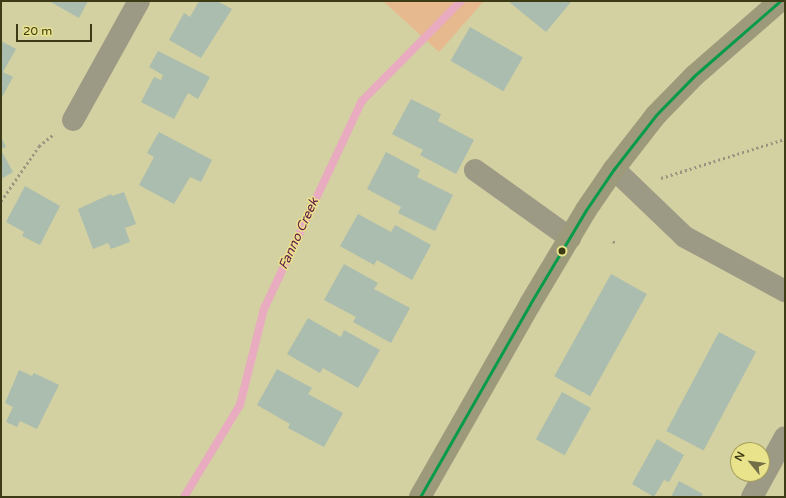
<!DOCTYPE html>
<html>
<head>
<meta charset="utf-8">
<style>
	body { margin:0 }
	#map { position:relative; width:786px; height:498px; overflow:hidden; background:#d3d0a1; font-family:"Varela Round",sans-serif }
	div>[style] { position:absolute }
	.green>* { inset:0; background:#e7b98f }
	.stream>* { height:8px; margin:-4px; padding:0 4px; transform-origin:4px; border-radius:4px; background:#e9abc0 }
	.building>* { inset:0; background:#aabdaf; transform-origin:0 0 }
	.path>* { height:2.5px; margin-top:-1.25px; transform-origin:0; background:repeating-linear-gradient(90deg,#979580 0 2px,transparent 0 5px) }
	.minor>* { height:22px; margin:-11px; padding:0 11px; transform-origin:11px; border-radius:11px; background:#9c9a85 }
	.major>* { height:22px; margin:-11px; padding:0 11px; transform-origin:11px; border-radius:11px; background:#9d9a7c }
	.bus-1>* { height:3px; margin:-1.5px; padding:0 1.5px; transform-origin:1.5px; border-radius:1.5px; background:#069b4b }
	.dots>* { width:11px; height:11px; translate:-50% -50%; box-sizing:border-box; border:2px solid #e9e38b; border-radius:50% }
	span { translate:-50% -50%; white-space:nowrap; text-align:center; line-height:1.15; -webkit-text-stroke:3px #e9e38b; paint-order:stroke }
	.water-label { font-size:13px; color:#611547; font-style:italic }
	.frame { position:absolute; inset:0; border:2px solid #3d3a16; pointer-events:none }
	.north { position:absolute; left:730px; top:442px; width:40px; height:40px; box-sizing:border-box; background:#e9e38b; border:1px solid #a49f5c; border-radius:50%; rotate:299deg; font-size:11px; font-weight:700; line-height:16px; text-align:center; color:#3d3a16 }
	.north::after { content:''; display:block; margin:auto; width:14px; height:18px; background:#726e47; clip-path:polygon(50% 0,100% 100%,50% 72%,0 100%) }
	.scale { position:absolute; left:16px; top:24px; width:76px; height:18px; box-sizing:border-box; border:2px solid #3d3a16; border-top:0; padding-left:5px; font-size:12px; line-height:14px; white-space:nowrap; color:#3d3a16; -webkit-text-stroke:3px #e9e38b; paint-order:stroke }
</style>
</head>
<body>
<div id="map">
	<div class="green">
		<div style="clip-path:polygon(383px 1px,484px 1px,439px 52px)"></div>
	</div>
	<div class="stream">
		<div style="left:184px;top:497px;width:108px;rotate:-58.7deg"></div>
		<div style="left:240px;top:405px;width:99px;rotate:-76deg"></div>
		<div style="left:264px;top:309px;width:230px;rotate:-64.8deg"></div>
		<div style="left:362px;top:101px;width:141px;rotate:-45.3deg"></div>
	</div>
	<div class="building">
		<div style="clip-path:polygon(49px 1px,88px 1px,79px 18px)"></div>
		<div style="clip-path:polygon(199px 1px,217px 1px,232px 9px,201px 58px,169px 40px,184px 13px,190px 17px)"></div>
		<div style="clip-path:polygon(508px 1px,569px 1px,571px 2px,546px 32px)"></div>
		<div style="left:470px;top:27px;width:61px;height:39px;rotate:30deg"></div>
		<div style="clip-path:polygon(1px 41px,16px 49px,3px 72px,13px 77px,1px 99px)"></div>
		<div style="clip-path:polygon(158px 51px,210px 77px,198px 99px,188px 93px,174px 119px,141px 102px,154px 77px,161px 80px,163px 75px,149px 67px)"></div>
		<div style="clip-path:polygon(411px 99px,441px 114px,438px 121px,474px 140px,456px 174px,420px 155px,423px 150px,392px 134px)"></div>
		<div style="clip-path:polygon(159px 132px,212px 160px,201px 182px,190px 177px,174px 204px,139px 185px,154px 157px,147px 153px)"></div>
		<div style="clip-path:polygon(1px 137px,6px 147px,1px 149px)"></div>
		<div style="clip-path:polygon(1px 150px,13px 172px,1px 179px)"></div>
		<div style="clip-path:polygon(386px 152px,420px 170px,417px 177px,453px 195px,435px 231px,398px 213px,401px 207px,367px 189px)"></div>
		<div style="clip-path:polygon(25px 186px,60px 206px,40px 245px,22px 236px,24px 232px,6px 222px)"></div>
		<div style="clip-path:polygon(124px 192px,136px 224px,125px 228px,130px 242px,111px 249px,108px 243px,93px 249px,78px 209px,111px 194px,112px 196px)"></div>
		<div style="clip-path:polygon(358px 214px,391px 232px,395px 225px,431px 245px,412px 280px,377px 260px,374px 265px,340px 246px)"></div>
		<div style="clip-path:polygon(344px 264px,378px 283px,374px 289px,410px 308px,391px 343px,353px 322px,356px 317px,324px 300px)"></div>
		<div style="left:611px;top:274px;width:41px;height:117px;rotate:29deg"></div>
		<div style="clip-path:polygon(308px 318px,341px 337px,344px 330px,380px 350px,358px 388px,323px 368px,320px 373px,287px 354px)"></div>
		<div style="left:719px;top:332px;width:42px;height:112px;rotate:28deg"></div>
		<div style="clip-path:polygon(277px 369px,312px 388px,308px 394px,343px 413px,324px 447px,288px 428px,290px 424px,257px 405px)"></div>
		<div style="clip-path:polygon(19px 370px,32px 376px,34px 373px,59px 385px,37px 429px,20px 421px,17px 427px,6px 422px,13px 407px,5px 403px)"></div>
		<div style="left:562px;top:392px;width:33px;height:54px;rotate:29deg"></div>
		<div style="clip-path:polygon(657px 439px,684px 455px,669px 482px,664px 480px,654px 497px,632px 484px)"></div>
		<div style="clip-path:polygon(679px 481px,703px 494px,701px 497px,671px 497px)"></div>
	</div>
	<div class="path">
		<div style="left:661px;top:178px;width:130px;rotate:-17.5deg"></div>
		<div style="left:1px;top:201px;width:67px;rotate:-55.4deg"></div>
		<div style="left:39px;top:146px;width:19px;rotate:-39deg"></div>
		<div style="left:613px;top:241px;width:4px;rotate:34deg"></div>
	</div>
	<div class="minor">
		<div style="left:73px;top:120px;width:136px;rotate:-61deg"></div>
		<div style="left:614px;top:169px;width:98px;rotate:43.8deg"></div>
		<div style="left:685px;top:237px;width:114px;rotate:28.4deg"></div>
		<div style="left:475px;top:170px;width:117px;rotate:35.6deg"></div>
		<div style="left:752px;top:497px;width:68px;rotate:-61.2deg"></div>
	</div>
	<div class="major">
		<div style="left:420px;top:497px;width:222px;rotate:-60.3deg"></div>
		<div style="left:530px;top:304px;width:109px;rotate:-59.2deg"></div>
		<div style="left:586px;top:210px;width:50px;rotate:-55.7deg"></div>
		<div style="left:614px;top:169px;width:68px;rotate:-52.1deg"></div>
		<div style="left:656px;top:115px;width:54px;rotate:-45.7deg"></div>
		<div style="left:694px;top:76px;width:114px;rotate:-41.1deg"></div>
	</div>
	<div class="bus-1">
		<div style="left:420px;top:497px;width:222px;rotate:-60.3deg"></div>
		<div style="left:530px;top:304px;width:109px;rotate:-59.2deg"></div>
		<div style="left:586px;top:210px;width:50px;rotate:-55.7deg"></div>
		<div style="left:614px;top:169px;width:68px;rotate:-52.1deg"></div>
		<div style="left:656px;top:115px;width:54px;rotate:-45.7deg"></div>
		<div style="left:694px;top:76px;width:114px;rotate:-41.1deg"></div>
	</div>
	<div class="dots">
		<div style="left:562px;top:251px;background:#3d3a16"></div>
	</div>
	<div class="water-label">
		<span style="left:299px;top:234px;rotate:-65deg">Fanno Creek</span>
	</div>
	<div class="frame"></div>
	<div class="north">N</div>
	<div class="scale">20 m</div>
</div>
</body>
</html>
